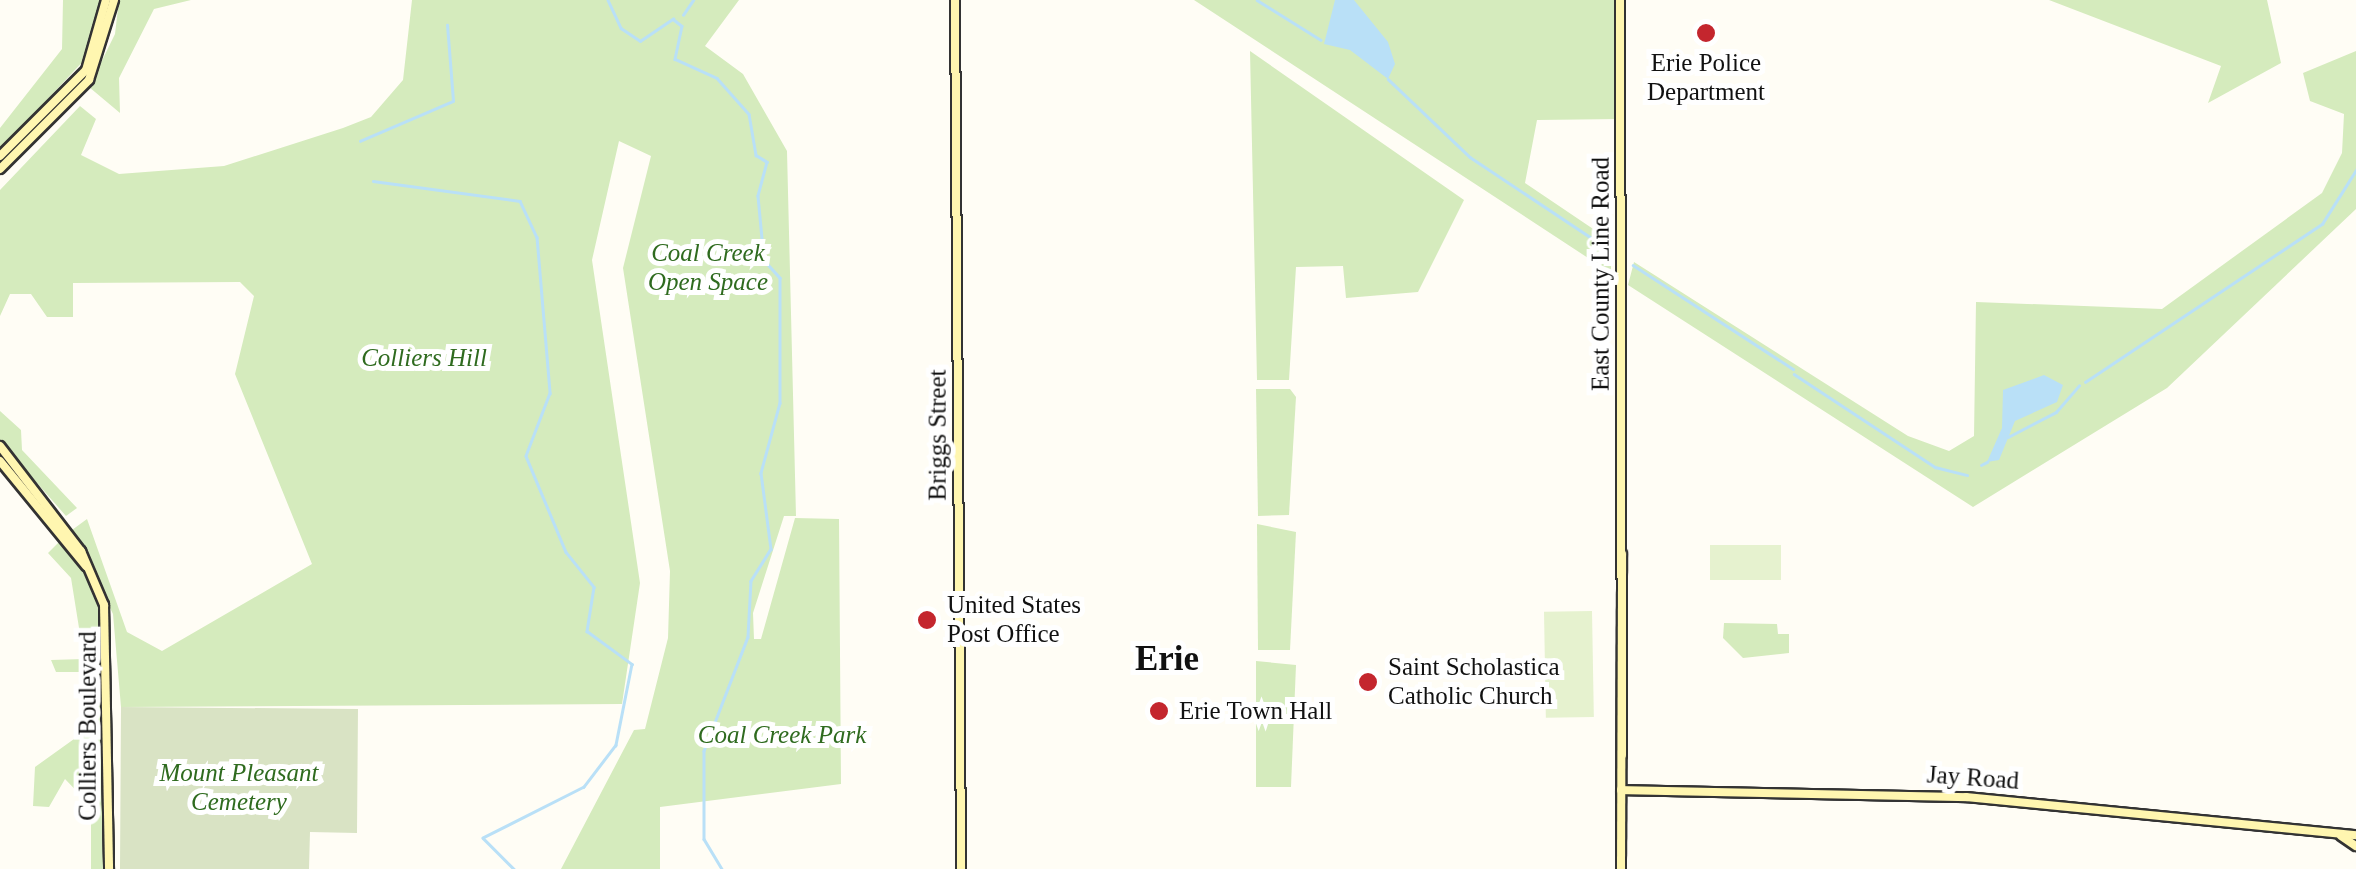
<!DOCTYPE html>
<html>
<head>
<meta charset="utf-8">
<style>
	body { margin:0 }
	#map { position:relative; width:2356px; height:869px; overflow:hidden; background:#fffdf5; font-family:Georgia,serif }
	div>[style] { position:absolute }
	.green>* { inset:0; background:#d5ebbd }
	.cemetery>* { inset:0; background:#d9e3c4 }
	.pitch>* { inset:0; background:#e6f2cf; transform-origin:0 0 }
	.water>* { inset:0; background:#b9e0f7 }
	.stream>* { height:2.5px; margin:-1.25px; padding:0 1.25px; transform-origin:1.25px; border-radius:1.25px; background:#b9e0f7 }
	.roads { filter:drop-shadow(2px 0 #333) drop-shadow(-2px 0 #333) drop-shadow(0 2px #333) drop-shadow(0 -2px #333) }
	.secondary>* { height:8px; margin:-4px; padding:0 4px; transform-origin:4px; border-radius:4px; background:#fff6b0 }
	.dots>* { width:28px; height:28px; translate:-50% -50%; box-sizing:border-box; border:5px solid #fff; border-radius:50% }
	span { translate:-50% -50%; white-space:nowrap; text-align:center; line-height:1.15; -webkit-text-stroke:10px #fff; paint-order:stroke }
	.poi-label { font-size:25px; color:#111 }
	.left { translate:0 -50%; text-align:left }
	.park-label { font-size:25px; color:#2f6b1f; font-style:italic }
	.street-label { font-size:25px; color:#111 }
	.district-label { font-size:35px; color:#111; font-weight:700 }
</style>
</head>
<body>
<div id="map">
	<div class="green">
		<div style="clip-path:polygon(63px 0,102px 0,88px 56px,0 150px,0 128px,62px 49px)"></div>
		<div style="clip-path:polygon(119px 0,191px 0,154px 9px,119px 78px,120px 113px,89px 87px,115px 34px)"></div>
		<div style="clip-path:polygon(412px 0,739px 0,705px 46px,743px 74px,787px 151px,796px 516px,784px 516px,753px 613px,754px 639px,761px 639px,795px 518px,839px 519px,841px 784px,660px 807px,660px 869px,561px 869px,634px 730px,645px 729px,668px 638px,670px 571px,623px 268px,651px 156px,619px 141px,592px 260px,640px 583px,622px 704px,121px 707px,113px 614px,72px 530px,87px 519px,127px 632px,162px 651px,312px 564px,235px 374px,254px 296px,240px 282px,73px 283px,73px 317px,47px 317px,31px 294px,10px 294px,0 316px,0 190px,80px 106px,96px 119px,81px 155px,119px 174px,224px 166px,343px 128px,371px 117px,403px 80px)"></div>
		<div style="clip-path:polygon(1194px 0,1617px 0,1619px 119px,1537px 120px,1525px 183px,1611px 241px,1611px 273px)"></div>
		<div style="clip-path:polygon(2049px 0,2267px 0,2281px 63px,2208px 103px,2221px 66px)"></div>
		<div style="clip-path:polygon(1250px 51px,1464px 200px,1418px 292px,1346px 298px,1343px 266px,1296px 267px,1289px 380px,1257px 380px)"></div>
		<div style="clip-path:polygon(2356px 51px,2356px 209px,2167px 388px,1973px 507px,1628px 285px,1634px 262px,1908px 436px,1949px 451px,1974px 436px,1976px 302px,2162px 309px,2322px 193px,2342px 153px,2344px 114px,2310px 101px,2303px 73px)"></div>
		<div style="clip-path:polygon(1256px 389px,1290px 389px,1296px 397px,1289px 515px,1258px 516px)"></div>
		<div style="clip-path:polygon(0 411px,21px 430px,22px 450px,77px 508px,66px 516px,0 441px)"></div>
		<div style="clip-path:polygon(1257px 524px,1296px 532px,1290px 650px,1258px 650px)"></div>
		<div style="clip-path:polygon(59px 542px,91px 581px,101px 613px,103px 869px,91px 869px,91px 806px,65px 779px,49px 807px,33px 806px,35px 767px,88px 729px,87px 672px,56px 672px,51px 660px,84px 659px,71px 578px,48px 553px)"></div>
		<div style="clip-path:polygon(1724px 623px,1777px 624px,1778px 634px,1789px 634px,1789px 653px,1743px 658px,1723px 638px)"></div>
		<div style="clip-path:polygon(1256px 661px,1296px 665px,1291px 787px,1256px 787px)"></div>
	</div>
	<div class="cemetery">
		<div style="clip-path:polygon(121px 707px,358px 709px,357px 833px,310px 832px,309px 869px,120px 869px)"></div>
	</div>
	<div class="pitch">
		<div style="left:1710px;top:545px;width:71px;height:35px"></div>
		<div style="left:1592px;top:611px;width:106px;height:48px;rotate:89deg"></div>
	</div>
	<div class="water">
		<div style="clip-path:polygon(1335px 0,1354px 0,1388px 42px,1395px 64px,1388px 79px,1350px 50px,1324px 44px)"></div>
		<div style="clip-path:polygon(2044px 375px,2063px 385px,2057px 402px,2015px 421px,1999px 460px,1987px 462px,2002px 428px,2003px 390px)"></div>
	</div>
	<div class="stream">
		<div style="left:608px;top:0;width:31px;rotate:65deg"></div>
		<div style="left:621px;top:28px;width:23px;rotate:34deg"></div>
		<div style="left:640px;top:41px;width:40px;rotate:-34deg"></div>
		<div style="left:673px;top:19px;width:11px;rotate:38deg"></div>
		<div style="left:682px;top:26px;width:34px;rotate:102deg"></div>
		<div style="left:675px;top:59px;width:46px;rotate:24.3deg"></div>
		<div style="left:717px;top:78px;width:48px;rotate:48.4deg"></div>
		<div style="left:749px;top:114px;width:42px;rotate:80.3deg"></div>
		<div style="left:756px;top:155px;width:13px;rotate:32deg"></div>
		<div style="left:767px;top:162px;width:35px;rotate:105deg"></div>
		<div style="left:758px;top:196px;width:64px;rotate:84.6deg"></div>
		<div style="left:764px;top:260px;width:24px;rotate:48deg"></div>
		<div style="left:780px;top:278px;width:125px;rotate:90deg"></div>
		<div style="left:780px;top:403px;width:73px;rotate:105.2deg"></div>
		<div style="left:761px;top:473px;width:77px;rotate:82.5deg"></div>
		<div style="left:771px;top:549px;width:38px;rotate:122deg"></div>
		<div style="left:751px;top:581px;width:56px;rotate:93.1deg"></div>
		<div style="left:748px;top:637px;width:122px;rotate:111.1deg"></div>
		<div style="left:704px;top:751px;width:88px;rotate:90deg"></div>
		<div style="left:704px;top:839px;width:35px;rotate:59deg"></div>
		<div style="left:1257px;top:0;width:75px;rotate:32deg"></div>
		<div style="left:683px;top:15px;width:18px;rotate:-56deg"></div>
		<div style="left:1388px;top:79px;width:113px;rotate:43.6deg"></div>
		<div style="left:1470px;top:157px;width:162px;rotate:33.7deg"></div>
		<div style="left:360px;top:141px;width:101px;rotate:-23.3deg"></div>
		<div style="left:453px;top:101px;width:76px;rotate:-94.5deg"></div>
		<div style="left:373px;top:181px;width:148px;rotate:7.7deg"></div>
		<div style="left:520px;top:201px;width:40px;rotate:65deg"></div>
		<div style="left:537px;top:237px;width:157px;rotate:85.2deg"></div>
		<div style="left:550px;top:393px;width:67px;rotate:110.9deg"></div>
		<div style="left:526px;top:456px;width:104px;rotate:67.4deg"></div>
		<div style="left:566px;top:552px;width:45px;rotate:51.3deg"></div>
		<div style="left:594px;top:587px;width:45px;rotate:99deg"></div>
		<div style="left:587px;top:631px;width:56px;rotate:36.3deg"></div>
		<div style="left:632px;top:664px;width:83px;rotate:101.2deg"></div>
		<div style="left:616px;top:745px;width:53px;rotate:127.3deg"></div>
		<div style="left:584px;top:787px;width:113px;rotate:153.2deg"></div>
		<div style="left:483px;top:838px;width:44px;rotate:45deg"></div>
		<div style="left:1633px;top:265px;width:191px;rotate:33deg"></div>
		<div style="left:1794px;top:374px;width:169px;rotate:33.4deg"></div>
		<div style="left:1935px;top:467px;width:33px;rotate:14deg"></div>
		<div style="left:2085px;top:382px;width:285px;rotate:-33.7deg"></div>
		<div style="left:2322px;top:224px;width:64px;rotate:-57.8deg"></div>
		<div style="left:2008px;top:437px;width:54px;rotate:-27.5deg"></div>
		<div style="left:2056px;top:412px;width:35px;rotate:-49deg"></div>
		<div style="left:1981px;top:465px;width:7px;rotate:-27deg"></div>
	</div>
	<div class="roads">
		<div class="secondary">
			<div style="left:955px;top:0;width:869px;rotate:89.6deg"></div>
			<div style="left:1620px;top:0;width:755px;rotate:89.85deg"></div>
			<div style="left:0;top:156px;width:122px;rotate:-45deg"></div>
			<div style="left:86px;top:70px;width:73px;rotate:-74.1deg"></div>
			<div style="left:0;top:169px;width:126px;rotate:-45deg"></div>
			<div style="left:89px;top:80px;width:84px;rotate:-72.6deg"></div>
			<div style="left:0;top:446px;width:133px;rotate:52.4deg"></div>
			<div style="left:81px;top:551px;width:59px;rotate:66.9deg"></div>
			<div style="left:104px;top:605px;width:264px;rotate:88.9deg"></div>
			<div style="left:0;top:461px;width:136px;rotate:50.7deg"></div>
			<div style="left:1621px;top:790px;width:345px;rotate:1.2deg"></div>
			<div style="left:1966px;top:797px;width:392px;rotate:5.6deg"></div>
			<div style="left:2341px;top:836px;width:18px;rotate:34deg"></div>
			<div style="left:1621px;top:869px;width:315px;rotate:-89.8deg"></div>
		</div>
	</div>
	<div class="dots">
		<div style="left:1706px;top:33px;background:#c4262e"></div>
		<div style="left:927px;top:620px;background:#c4262e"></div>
		<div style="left:1368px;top:682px;background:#c4262e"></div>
		<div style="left:1159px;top:711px;background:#c4262e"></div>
	</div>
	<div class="poi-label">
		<span style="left:1706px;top:78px">Erie Police<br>Department</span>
		<span class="left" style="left:947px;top:620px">United States<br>Post Office</span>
		<span class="left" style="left:1388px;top:682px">Saint Scholastica<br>Catholic Church</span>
		<span class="left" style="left:1179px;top:711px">Erie Town Hall</span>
	</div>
	<div class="park-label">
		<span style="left:708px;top:268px">Coal Creek<br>Open Space</span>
		<span style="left:424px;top:358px">Colliers Hill</span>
		<span style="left:782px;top:735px">Coal Creek Park</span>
		<span style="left:239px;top:788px">Mount Pleasant<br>Cemetery</span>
	</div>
	<div class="street-label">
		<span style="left:1601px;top:274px;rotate:-90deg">East County Line Road</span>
		<span style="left:938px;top:435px;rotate:-90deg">Briggs Street</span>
		<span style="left:88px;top:726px;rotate:-90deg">Colliers Boulevard</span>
		<span style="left:1973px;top:778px;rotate:4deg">Jay Road</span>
	</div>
	<div class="district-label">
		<span style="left:1167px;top:659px">Erie</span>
	</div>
</div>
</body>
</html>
